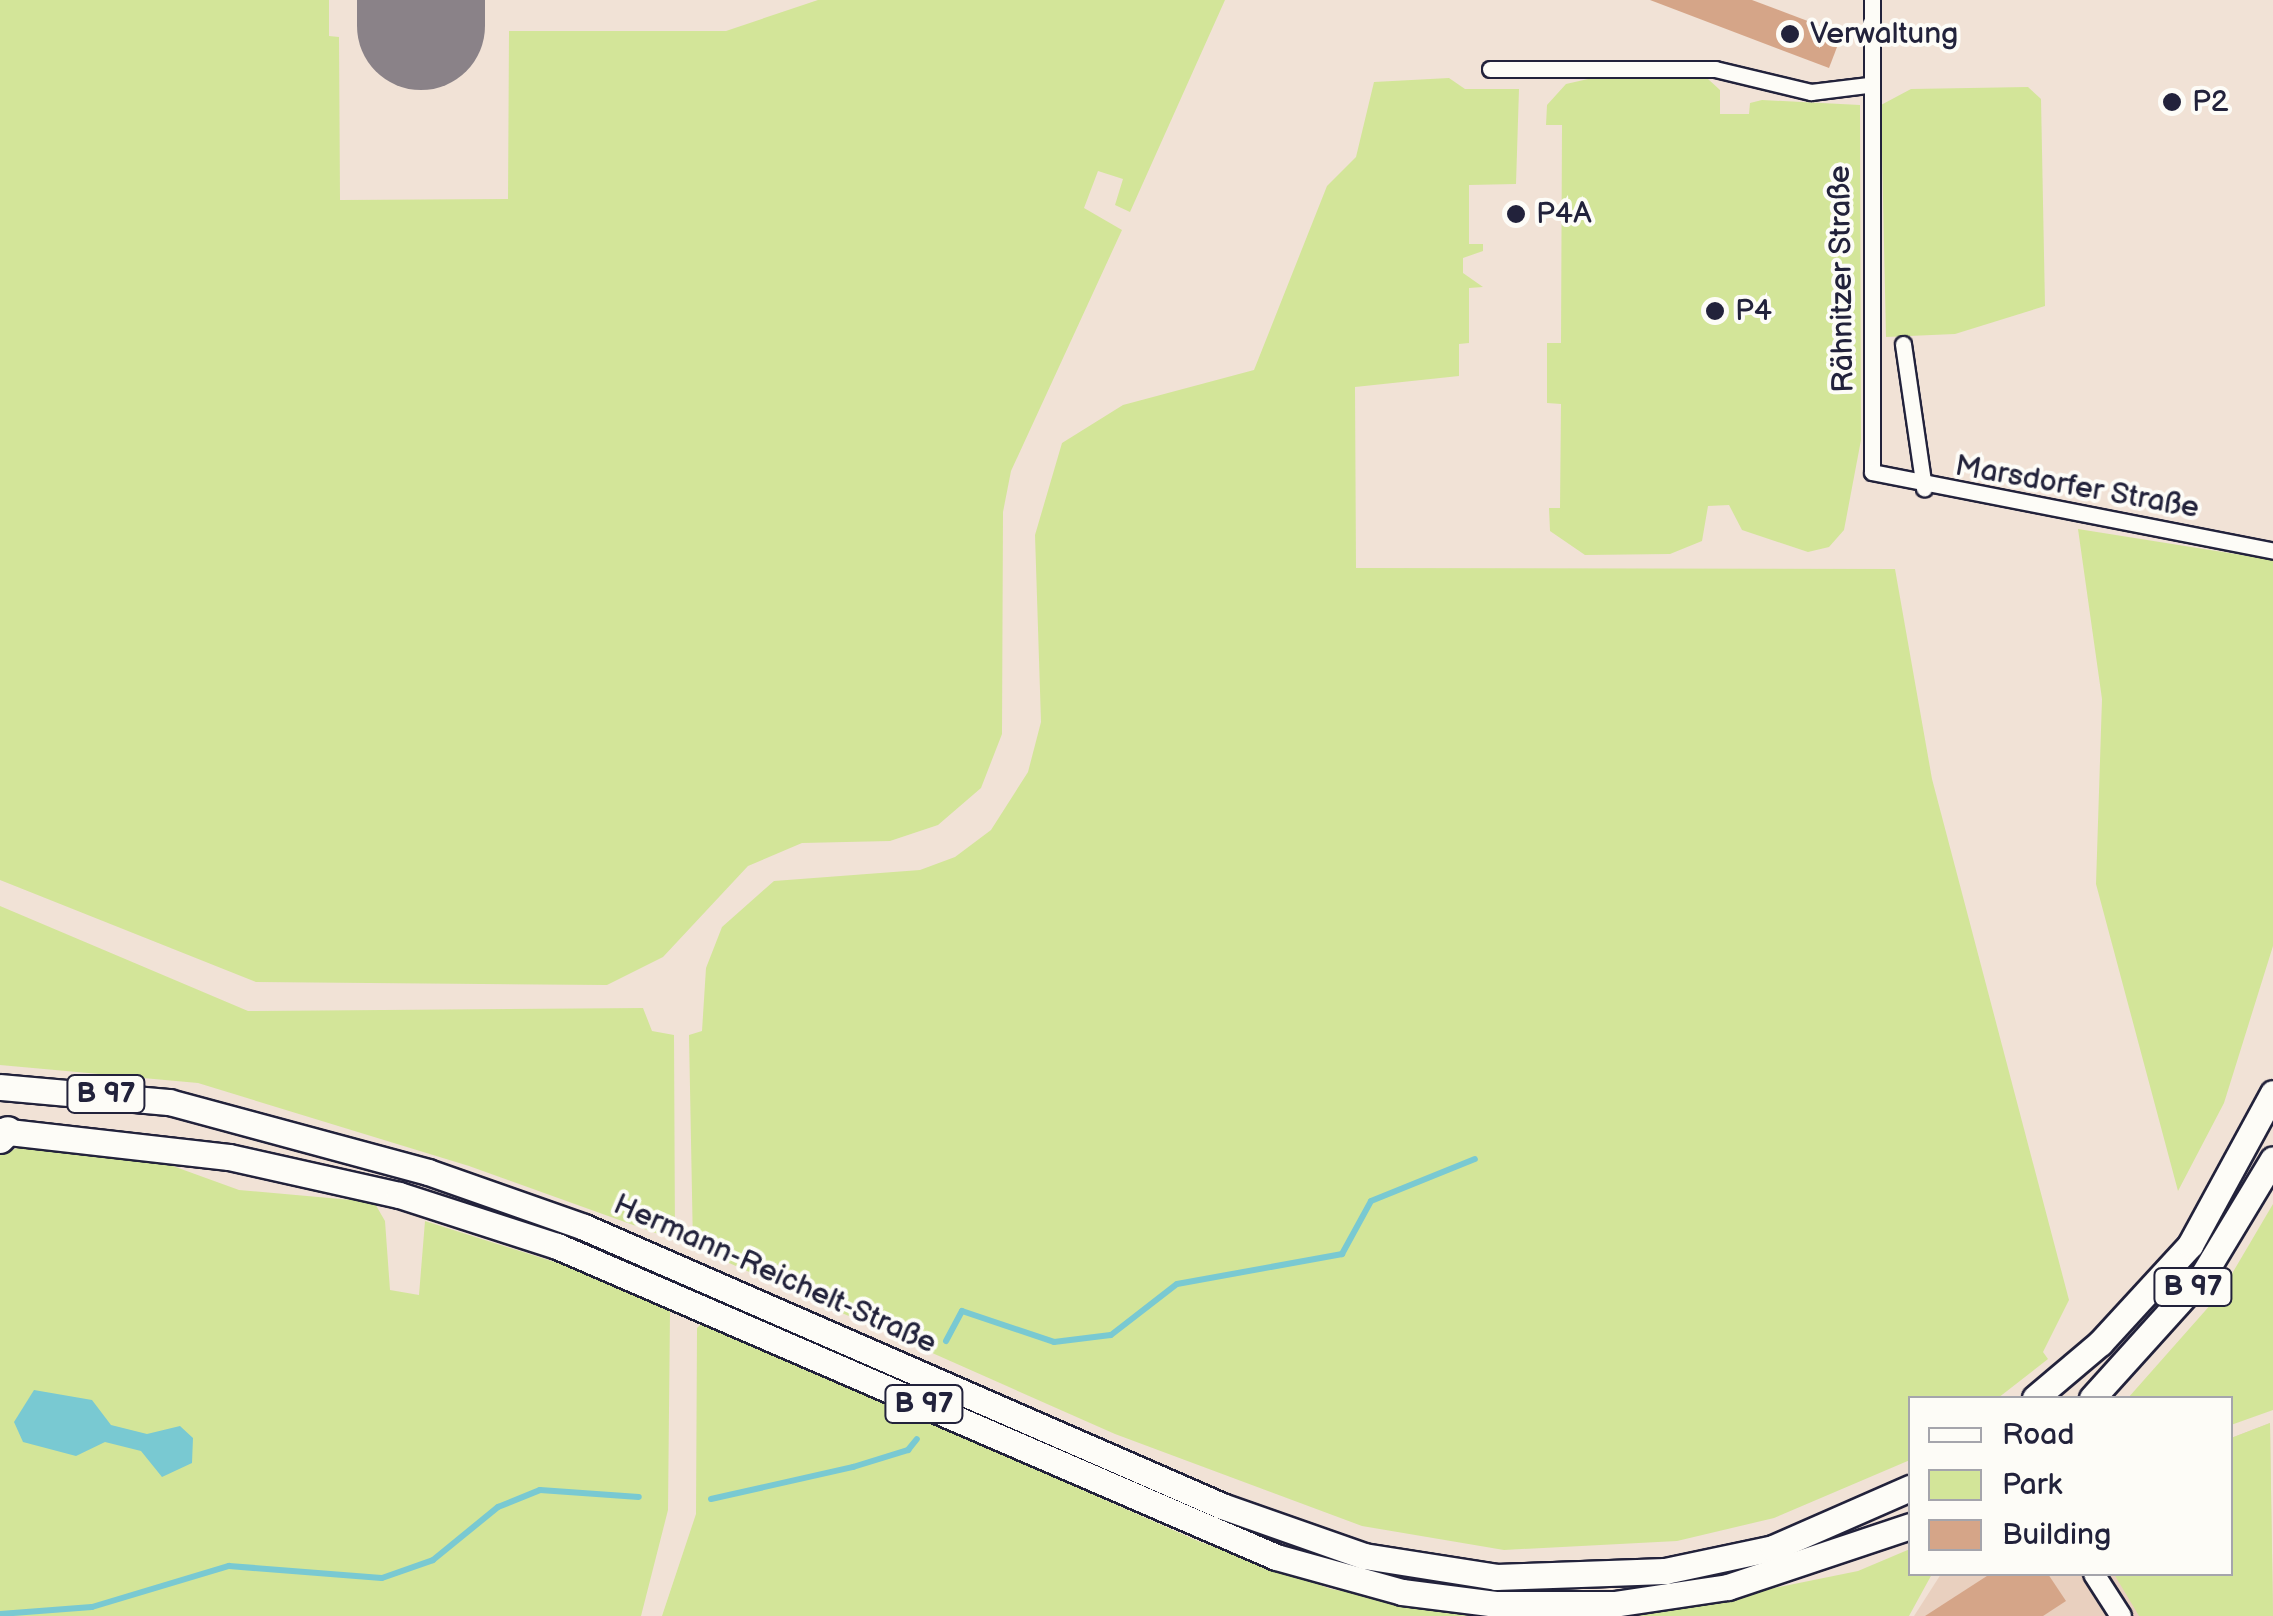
<!DOCTYPE html>
<html>
<head>
<meta charset="utf-8">
<style>
	body { margin:0 }
	#map { position:relative; width:2273px; height:1616px; overflow:hidden; background:#f1e2d6; font-family:"Balsamiq Sans",sans-serif }
	div>[style] { position:absolute }
	.built>* { inset:0; background:#e9d0bf }
	.green>* { inset:0; background:#d3e599 }
	.water>* { inset:0; background:#79c9d2 }
	.stream>* { height:6px; margin:-3px; padding:0 3px; transform-origin:3px; border-radius:3px; background:#79c9d2 }
	.runway>* { height:128px; margin:-64px; padding:0 64px; transform-origin:64px; border-radius:64px; background:#8a8288 }
	.building>* { inset:0; background:#d5a588 }
	.roads { filter:drop-shadow(2px 0 #22223b) drop-shadow(-2px 0 #22223b) drop-shadow(0 2px #22223b) drop-shadow(0 -2px #22223b) }
	.minor>* { height:15px; margin:-7.5px; padding:0 7.5px; transform-origin:7.5px; border-radius:7.5px; background:#fdfcf7 }
	.tertiary>* { height:20px; margin:-10px; padding:0 10px; transform-origin:10px; border-radius:10px; background:#fdfcf7 }
	.primary>* { height:25px; margin:-12.5px; padding:0 12.5px; transform-origin:12.5px; border-radius:12.5px; background:#fdfcf7 }
	.motorway>* { height:28px; margin:-14px; padding:0 14px; transform-origin:14px; border-radius:14px; background:#fdfcf7 }
	.dots>* { width:28px; height:28px; translate:-50% -50%; box-sizing:border-box; border:5px solid #fdfcf7; border-radius:50% }
	span { translate:-50% -50%; white-space:nowrap; text-align:center; line-height:1.15; -webkit-text-stroke:8px #fdfcf7; paint-order:stroke }
	.shield-label span { padding:2px 8px; background:#fdfcf7; border:2px solid; border-radius:8px; -webkit-text-stroke-width:0 }
	.shield-label { font-size:28px; color:#22223b; font-weight:700 }
	.poi-label { font-size:30px; color:#22223b }
	.left { translate:0 -50%; text-align:left }
	.street-label { font-size:30px; color:#22223b }
	.legend { position:absolute; left:1908px; top:1396px; width:325px; height:180px; box-sizing:border-box; background:#fdfcf7; border:2px solid #a5a5ac; margin:0; padding:12px 18px; list-style:none; font-size:30px; color:#22223b }
	.legend li { display:flex; align-items:center; gap:20px; height:50px }
	.legend b { width:50px; border:2px solid #a5a5ac }
</style>
</head>
<body>
<div id="map">
	<div class="built">
		<div style="clip-path:polygon(2270px 1423px,2273px 1616px,1914px 1616px,1941px 1574px,2230px 1574px,2231px 1438px)"></div>
	</div>
	<div class="green">
		<div style="clip-path:polygon(0 0,329px 0,329px 36px,339px 37px,340px 200px,508px 199px,509px 31px,726px 31px,818px 0,1225px 0,1130px 212px,1115px 205px,1123px 179px,1098px 171px,1084px 208px,1122px 230px,1011px 471px,1003px 512px,1002px 734px,981px 788px,938px 825px,890px 841px,802px 843px,748px 866px,663px 957px,607px 985px,256px 982px,0 880px)"></div>
		<div style="clip-path:polygon(1449px 78px,1465px 89px,1519px 89px,1516px 184px,1469px 185px,1469px 244px,1483px 244px,1483px 251px,1463px 258px,1463px 273px,1483px 287px,1469px 288px,1469px 343px,1459px 344px,1459px 376px,1355px 387px,1356px 568px,1895px 569px,1932px 779px,2069px 1300px,2043px 1352px,2048px 1359px,1998px 1398px,1910px 1398px,1910px 1460px,1774px 1518px,1677px 1541px,1504px 1550px,1362px 1526px,1115px 1434px,693px 1247px,689px 1035px,702px 1031px,706px 968px,722px 927px,774px 881px,920px 870px,955px 857px,991px 830px,1028px 772px,1041px 722px,1035px 535px,1062px 443px,1123px 405px,1254px 370px,1327px 186px,1356px 157px,1374px 82px)"></div>
		<div style="clip-path:polygon(1588px 79px,1708px 79px,1720px 90px,1720px 114px,1749px 114px,1750px 103px,1762px 100px,1860px 105px,1861px 440px,1844px 530px,1829px 547px,1808px 552px,1742px 530px,1729px 505px,1708px 506px,1702px 541px,1670px 554px,1585px 555px,1550px 531px,1549px 508px,1560px 508px,1561px 404px,1547px 403px,1547px 343px,1561px 343px,1562px 125px,1546px 125px,1547px 105px,1566px 84px)"></div>
		<div style="clip-path:polygon(2028px 87px,2041px 99px,2045px 306px,1955px 334px,1886px 337px,1881px 105px,1911px 89px)"></div>
		<div style="clip-path:polygon(2078px 529px,2273px 560px,2273px 946px,2224px 1103px,2178px 1191px,2096px 884px,2102px 699px)"></div>
		<div style="clip-path:polygon(0 906px,248px 1011px,643px 1008px,652px 1031px,674px 1035px,675px 1240px,469px 1166px,198px 1083px,0 1065px)"></div>
		<div style="clip-path:polygon(20px 1147px,137px 1153px,239px 1190px,374px 1202px,385px 1221px,390px 1290px,419px 1295px,425px 1221px,561px 1264px,670px 1311px,668px 1510px,641px 1616px,0 1616px,0 1155px)"></div>
		<div style="clip-path:polygon(2273px 1204px,2273px 1410px,2231px 1425px,2230px 1398px,2128px 1398px,2220px 1294px)"></div>
		<div style="clip-path:polygon(703px 1322px,1198px 1541px,1331px 1589px,1477px 1616px,662px 1616px,696px 1514px,697px 1328px)"></div>
		<div style="clip-path:polygon(2270px 1423px,2273px 1616px,2139px 1616px,2114px 1574px,2230px 1574px,2231px 1438px)"></div>
		<div style="clip-path:polygon(1910px 1549px,1910px 1574px,1932px 1574px,1909px 1616px,1636px 1616px,1858px 1571px)"></div>
	</div>
	<div class="water">
		<div style="clip-path:polygon(34px 1390px,92px 1400px,111px 1425px,147px 1434px,180px 1426px,193px 1438px,192px 1463px,162px 1477px,141px 1451px,105px 1442px,76px 1456px,23px 1442px,14px 1422px)"></div>
	</div>
	<div class="stream">
		<div style="left:946px;top:1341px;width:34px;rotate:-62deg"></div>
		<div style="left:962px;top:1311px;width:97px;rotate:18.6deg"></div>
		<div style="left:1054px;top:1342px;width:57px;rotate:-7deg"></div>
		<div style="left:1111px;top:1335px;width:83px;rotate:-37.7deg"></div>
		<div style="left:1177px;top:1284px;width:168px;rotate:-10.3deg"></div>
		<div style="left:1342px;top:1254px;width:60px;rotate:-61.3deg"></div>
		<div style="left:1371px;top:1201px;width:112px;rotate:-22deg"></div>
		<div style="left:711px;top:1499px;width:146px;rotate:-12.7deg"></div>
		<div style="left:853px;top:1467px;width:58px;rotate:-17.2deg"></div>
		<div style="left:908px;top:1450px;width:14px;rotate:-51deg"></div>
		<div style="left:0;top:1614px;width:92px;rotate:-4.4deg"></div>
		<div style="left:92px;top:1607px;width:143px;rotate:-16.7deg"></div>
		<div style="left:229px;top:1566px;width:153px;rotate:4.5deg"></div>
		<div style="left:382px;top:1578px;width:54px;rotate:-19.4deg"></div>
		<div style="left:433px;top:1560px;width:84px;rotate:-39.2deg"></div>
		<div style="left:498px;top:1507px;width:45px;rotate:-22deg"></div>
		<div style="left:540px;top:1490px;width:99px;rotate:4deg"></div>
	</div>
	<div class="runway">
		<div style="left:421px;top:0;width:26px;rotate:90deg"></div>
	</div>
	<div class="building">
		<div style="clip-path:polygon(1650px 0,1752px 0,1842px 34px,1829px 68px)"></div>
		<div style="clip-path:polygon(1990px 1574px,2048px 1574px,2066px 1601px,2043px 1616px,1925px 1616px)"></div>
	</div>
	<div class="roads">
		<div class="minor">
			<div style="left:1872px;top:0;width:472px;rotate:90deg"></div>
			<div style="left:1872px;top:472px;width:409px;rotate:11.1deg"></div>
			<div style="left:1490px;top:69px;width:225px"></div>
			<div style="left:1715px;top:69px;width:99px;rotate:13.5deg"></div>
			<div style="left:1811px;top:92px;width:56px;rotate:-7.1deg"></div>
			<div style="left:1903px;top:344px;width:146px;rotate:81.7deg"></div>
		</div>
		<div class="tertiary">
			<div style="left:2094px;top:1574px;width:50px;rotate:57.3deg"></div>
		</div>
		<div class="primary">
			<div style="left:0;top:1087px;width:170px;rotate:5.1deg"></div>
			<div style="left:169px;top:1102px;width:268px;rotate:15.1deg"></div>
			<div style="left:428px;top:1172px;width:165px;rotate:19.4deg"></div>
			<div style="left:584px;top:1227px;width:696px;rotate:23.62deg"></div>
			<div style="left:1222px;top:1506px;width:151px;rotate:19.4deg"></div>
			<div style="left:1364px;top:1556px;width:134px;rotate:9deg"></div>
			<div style="left:1496px;top:1577px;width:169px;rotate:-2deg"></div>
			<div style="left:1665px;top:1571px;width:110px;rotate:-12deg"></div>
			<div style="left:1773px;top:1548px;width:150px;rotate:-23.7deg"></div>
			<div style="left:0;top:1131px;width:230px;rotate:6.5deg"></div>
			<div style="left:229px;top:1157px;width:174px;rotate:12.6deg"></div>
			<div style="left:399px;top:1195px;width:166px;rotate:17.9deg"></div>
			<div style="left:557px;top:1246px;width:783px;rotate:23.39deg"></div>
			<div style="left:1276px;top:1557px;width:131px;rotate:15.5deg"></div>
			<div style="left:1402px;top:1592px;width:96px;rotate:7.2deg"></div>
			<div style="left:1497px;top:1604px;width:117px"></div>
			<div style="left:1614px;top:1604px;width:115px;rotate:-8.5deg"></div>
			<div style="left:1728px;top:1587px;width:192px;rotate:-18.5deg"></div>
			<div style="left:2035px;top:1398px;width:85px;rotate:-40.2deg"></div>
			<div style="left:2100px;top:1343px;width:133px;rotate:-47.4deg"></div>
			<div style="left:2190px;top:1245px;width:173px;rotate:-61.4deg"></div>
			<div style="left:2092px;top:1398px;width:166px;rotate:-47.9deg"></div>
			<div style="left:2203px;top:1275px;width:135px;rotate:-58.9deg"></div>
		</div>
		<div class="motorway">
			<div style="left:0;top:1139px;width:11px;rotate:-45deg"></div>
		</div>
	</div>
	<div class="dots">
		<div style="left:1790px;top:34px;background:#22223b"></div>
		<div style="left:2172px;top:102px;background:#22223b"></div>
		<div style="left:1516px;top:214px;background:#22223b"></div>
		<div style="left:1715px;top:311px;background:#22223b"></div>
	</div>
	<div class="shield-label">
		<span style="left:106px;top:1094px">B 97</span>
		<span style="left:2193px;top:1287px">B 97</span>
		<span style="left:924px;top:1404px">B 97</span>
	</div>
	<div class="poi-label">
		<span class="left" style="left:1810px;top:34px">Verwaltung</span>
		<span class="left" style="left:2192px;top:102px">P2</span>
		<span class="left" style="left:1536px;top:214px">P4A</span>
		<span class="left" style="left:1735px;top:311px">P4</span>
	</div>
	<div class="street-label">
		<span style="left:1842px;top:279px;rotate:-91deg">Rähnitzer Straße</span>
		<span style="left:2077px;top:487px;rotate:10deg">Marsdorfer Straße</span>
		<span style="left:775px;top:1274px;rotate:24deg">Hermann-Reichelt-Straße</span>
	</div>
	<ul class="legend">
	<li><b style="height:12px;background:#fdfcf7"></b>Road</li>
	<li><b style="height:28px;background:#d3e599"></b>Park</li>
	<li><b style="height:28px;background:#d5a588"></b>Building</li>
	</ul>
</div>
</body>
</html>
